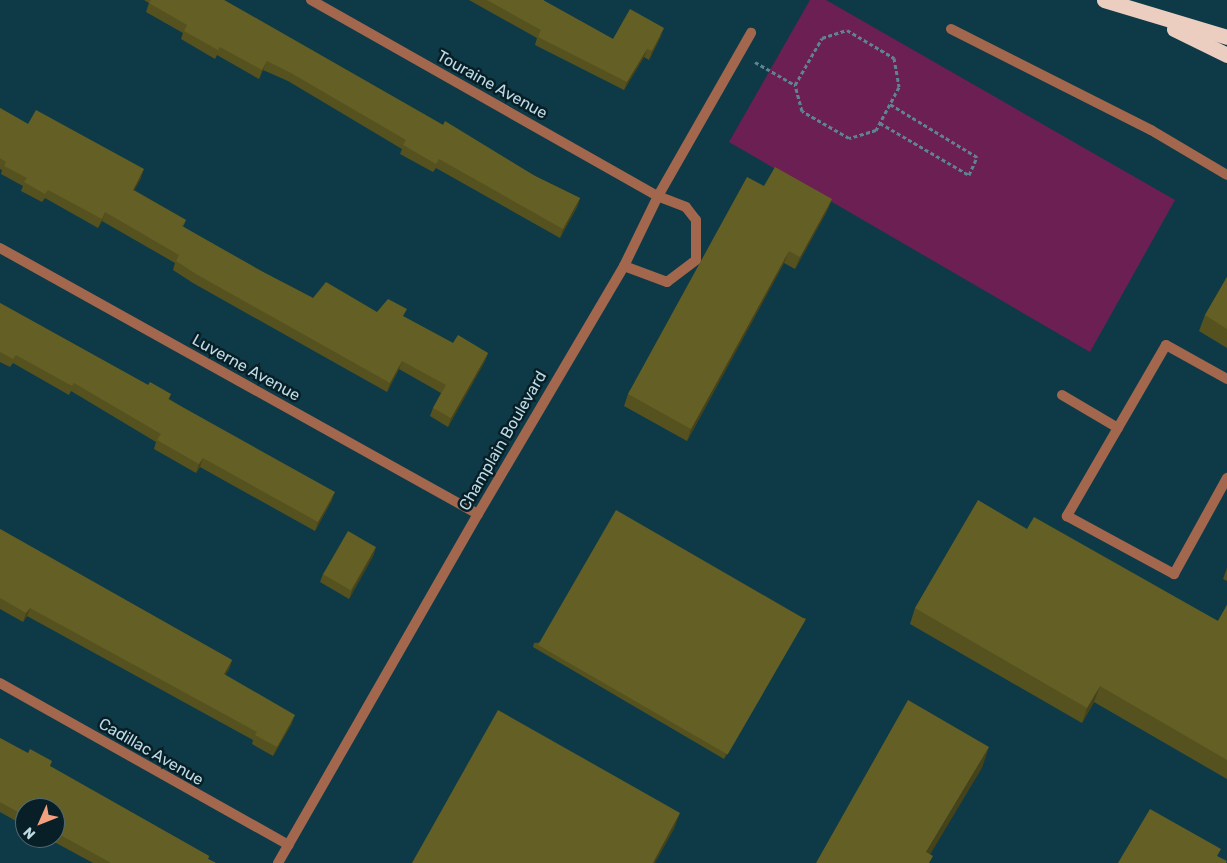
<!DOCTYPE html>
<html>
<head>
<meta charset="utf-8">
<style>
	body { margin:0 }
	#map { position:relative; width:1227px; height:863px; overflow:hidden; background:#0e3a48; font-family:Rubik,sans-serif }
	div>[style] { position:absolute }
	.green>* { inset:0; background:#6c1f53 }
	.path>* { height:3px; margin-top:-1.5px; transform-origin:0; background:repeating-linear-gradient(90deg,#5f8490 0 4px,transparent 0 6.5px) }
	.service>* { height:10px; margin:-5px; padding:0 5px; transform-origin:5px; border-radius:5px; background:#a3674d }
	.minor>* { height:10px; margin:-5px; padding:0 5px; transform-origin:5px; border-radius:5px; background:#a3674d }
	.motorway>* { height:15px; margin:-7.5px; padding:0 7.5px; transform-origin:7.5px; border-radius:7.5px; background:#eccec1 }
	.wall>* { inset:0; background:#56521f }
	.shaded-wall>* { inset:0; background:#464219 }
	.building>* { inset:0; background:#645f24; transform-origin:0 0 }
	span { translate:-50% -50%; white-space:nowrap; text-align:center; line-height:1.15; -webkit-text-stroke:5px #081f27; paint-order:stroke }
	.street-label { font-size:16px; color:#bedae4 }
	.north { position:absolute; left:15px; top:798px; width:50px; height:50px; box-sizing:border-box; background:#081f27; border:1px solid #516a73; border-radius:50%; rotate:226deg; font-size:14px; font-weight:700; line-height:20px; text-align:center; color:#bedae4 }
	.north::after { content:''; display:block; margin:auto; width:18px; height:22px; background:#f2a17e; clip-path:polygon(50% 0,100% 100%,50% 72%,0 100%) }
</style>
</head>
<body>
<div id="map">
	<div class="green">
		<div style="clip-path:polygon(810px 0,826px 0,1175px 200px,1090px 352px,729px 142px)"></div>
	</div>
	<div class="path">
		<div style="left:847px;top:30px;width:55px;rotate:30.8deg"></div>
		<div style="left:894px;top:58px;width:29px;rotate:80deg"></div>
		<div style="left:899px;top:87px;width:49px;rotate:118.1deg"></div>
		<div style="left:876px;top:130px;width:28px;rotate:163deg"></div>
		<div style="left:849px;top:138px;width:54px;rotate:-150.1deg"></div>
		<div style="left:802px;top:111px;width:27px;rotate:-105deg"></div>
		<div style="left:795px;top:85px;width:54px;rotate:-60.1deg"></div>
		<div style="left:822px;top:38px;width:26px;rotate:-18deg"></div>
		<div style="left:755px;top:62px;width:46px;rotate:29.9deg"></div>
		<div style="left:880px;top:123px;width:103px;rotate:30.3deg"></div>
		<div style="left:969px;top:175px;width:20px;rotate:-66deg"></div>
		<div style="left:977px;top:157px;width:102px;rotate:-148.7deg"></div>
	</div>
	<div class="service">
		<div style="left:951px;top:29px;width:224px;rotate:26.8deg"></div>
		<div style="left:1151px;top:130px;width:88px;rotate:30.6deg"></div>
		<div style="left:624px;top:266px;width:46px;rotate:20.4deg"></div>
		<div style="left:667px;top:282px;width:36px;rotate:-37deg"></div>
		<div style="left:696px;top:260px;width:40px;rotate:-90deg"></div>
		<div style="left:696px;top:220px;width:16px;rotate:-128deg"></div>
		<div style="left:686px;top:207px;width:30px;rotate:-159deg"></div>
		<div style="left:1227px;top:379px;width:70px;rotate:-150.9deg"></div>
		<div style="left:1166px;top:345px;width:198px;rotate:120.1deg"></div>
		<div style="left:1067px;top:516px;width:122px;rotate:28.5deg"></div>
		<div style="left:1174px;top:574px;width:110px;rotate:-61.1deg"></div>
		<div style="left:1062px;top:395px;width:65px;rotate:30.5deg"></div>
	</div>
	<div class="minor">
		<div style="left:311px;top:0;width:399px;rotate:29.5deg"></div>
		<div style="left:0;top:248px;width:547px;rotate:29.1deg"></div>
		<div style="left:0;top:683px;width:331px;rotate:29.3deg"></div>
		<div style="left:278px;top:863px;width:402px;rotate:-60.2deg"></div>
		<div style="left:478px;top:514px;width:288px;rotate:-59.5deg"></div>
		<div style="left:624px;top:266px;width:78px;rotate:-64.1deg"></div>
		<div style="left:658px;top:196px;width:188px;rotate:-60.3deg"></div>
	</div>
	<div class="motorway">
		<div style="left:1104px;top:0;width:128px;rotate:16.7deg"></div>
		<div style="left:1174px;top:29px;width:59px;rotate:26.1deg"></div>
	</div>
	<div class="wall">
		<div style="clip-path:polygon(144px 0,224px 0,443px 125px,535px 176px,580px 198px,577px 207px,560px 238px,436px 168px,433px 172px,400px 154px,402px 149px,288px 81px,263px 70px,259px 79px,217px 55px,215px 59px,181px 39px,183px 33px,146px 12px,149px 3px)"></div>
		<div style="clip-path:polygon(469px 0,544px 0,544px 1px,613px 39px,661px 36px,649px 60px,644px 57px,624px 90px,535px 45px,537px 38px)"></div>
		<div style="clip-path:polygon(0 108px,28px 124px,141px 178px,134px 190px,186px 220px,183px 227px,263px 272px,313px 298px,377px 312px,404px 317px,453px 343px,488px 353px,485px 361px,448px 427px,430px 416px,433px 408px,441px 393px,399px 369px,387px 392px,193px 283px,173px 270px,175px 263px,102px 221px,98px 228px,45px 198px,42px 202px,21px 191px,23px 186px,1px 174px,2px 170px,0 169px)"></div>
		<div style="clip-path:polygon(764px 186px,832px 199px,827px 211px,795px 269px,784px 263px,687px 441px,624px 406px,628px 394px)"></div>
		<div style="clip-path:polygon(1227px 277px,1227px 348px,1199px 331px,1205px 315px)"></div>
		<div style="clip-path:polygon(0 303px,148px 385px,171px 394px,169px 399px,332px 500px,315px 531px,200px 467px,196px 473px,154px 449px,156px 442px,71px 391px,69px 395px,13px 363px,10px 367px,0 362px)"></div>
		<div style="clip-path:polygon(0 529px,232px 660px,229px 669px,225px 675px,292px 723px,273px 756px,252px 744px,253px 740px,27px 616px,23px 622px,0 609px)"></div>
		<div style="clip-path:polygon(1027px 529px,1218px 621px,1227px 605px,1227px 779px,1094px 702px,1082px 723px,910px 624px,915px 608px)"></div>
		<div style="clip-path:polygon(376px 547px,373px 556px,349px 599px,320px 582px,323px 574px)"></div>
		<div style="clip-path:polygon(1227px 568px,1227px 581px,1223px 579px)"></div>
		<div style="clip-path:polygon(806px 618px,804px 622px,724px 759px,533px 647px,534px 643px)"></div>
		<div style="clip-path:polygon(0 738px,209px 856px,208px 859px,216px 863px,93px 863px,47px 838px,55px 838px,55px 808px,25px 808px,25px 826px,0 812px)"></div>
	</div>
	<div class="shaded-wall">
		<div style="clip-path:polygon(664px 28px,661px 36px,649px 60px,652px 51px)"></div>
		<div style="clip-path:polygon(647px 49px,644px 57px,624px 90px,627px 82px)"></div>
		<div style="clip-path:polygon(267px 61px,259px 79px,262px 70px)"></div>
		<div style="clip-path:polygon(144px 169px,141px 178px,130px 198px,133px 190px)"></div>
		<div style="clip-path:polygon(580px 198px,577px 207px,560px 238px,563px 229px)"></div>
		<div style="clip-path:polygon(832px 199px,827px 211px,795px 269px,800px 257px)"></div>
		<div style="clip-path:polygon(105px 212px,102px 221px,98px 228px,102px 219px)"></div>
		<div style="clip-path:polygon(789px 251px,784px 263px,687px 441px,691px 429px)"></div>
		<div style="clip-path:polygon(488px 353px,485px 361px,448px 427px,451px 418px)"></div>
		<div style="clip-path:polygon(402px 361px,399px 369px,387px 392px,390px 383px)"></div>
		<div style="clip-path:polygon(203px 458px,200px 467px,196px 473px,199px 464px)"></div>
		<div style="clip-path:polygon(335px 492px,332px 500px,315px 531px,318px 522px)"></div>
		<div style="clip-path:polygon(376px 547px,373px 556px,349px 599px,352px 590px)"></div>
		<div style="clip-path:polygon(30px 608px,27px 616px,23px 622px,26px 613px)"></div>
		<div style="clip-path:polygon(806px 618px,804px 622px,724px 759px,726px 754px)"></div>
		<div style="clip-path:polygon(232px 660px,229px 669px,221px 683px,224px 674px)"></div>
		<div style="clip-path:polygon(1100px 686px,1094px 702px,1082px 723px,1087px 708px)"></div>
		<div style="clip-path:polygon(295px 715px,292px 723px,273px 756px,277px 747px)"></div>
		<div style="clip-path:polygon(989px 747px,982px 768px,925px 863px,926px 852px)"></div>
		<div style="clip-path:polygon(680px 813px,674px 829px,655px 863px,653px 863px)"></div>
	</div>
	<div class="building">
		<div style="clip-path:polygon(151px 0,224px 0,443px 125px,445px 121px,535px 176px,580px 198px,563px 229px,439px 159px,436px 164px,403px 145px,406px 140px,291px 73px,267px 61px,262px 70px,220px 47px,218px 50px,184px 31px,187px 25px,149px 3px)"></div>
		<div style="clip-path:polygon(487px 0,543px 0,613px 39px,630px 9px,664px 28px,652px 51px,647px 49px,627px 82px,538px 37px,541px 30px)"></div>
		<div style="clip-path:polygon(0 108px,28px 124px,36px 110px,144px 169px,133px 190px,186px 220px,182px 226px,263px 272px,313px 298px,326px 282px,377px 312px,388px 299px,407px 309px,403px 316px,453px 343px,458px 335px,488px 353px,451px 418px,433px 408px,446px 385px,402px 361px,390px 383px,196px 274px,176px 261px,179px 255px,105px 212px,102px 219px,48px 190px,45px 194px,24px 182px,27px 178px,4px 166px,6px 162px,0 158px)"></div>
		<div style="clip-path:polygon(775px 167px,832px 199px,800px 257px,789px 251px,691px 429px,628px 394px,747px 177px,764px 186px)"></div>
		<div style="clip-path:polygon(1227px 277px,1227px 329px,1205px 315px)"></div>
		<div style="clip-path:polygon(0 303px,148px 385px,150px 382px,171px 394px,168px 399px,335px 492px,318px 522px,203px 458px,199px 464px,157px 440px,161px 434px,74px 383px,72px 386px,16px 355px,13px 359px,0 352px)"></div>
		<div style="clip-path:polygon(978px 500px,1027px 529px,1034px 517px,1218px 621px,1227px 605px,1227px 760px,1100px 686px,1087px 708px,915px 608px)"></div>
		<div style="left:616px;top:510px;width:219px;height:156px;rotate:30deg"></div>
		<div style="clip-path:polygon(0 529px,232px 660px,224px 674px,295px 715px,277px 747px,255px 735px,257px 732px,30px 608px,26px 613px,0 598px)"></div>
		<div style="left:348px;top:531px;width:32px;height:50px;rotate:30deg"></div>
		<div style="clip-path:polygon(908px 700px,989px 747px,926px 852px,933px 856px,929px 863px,816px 863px)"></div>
		<div style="clip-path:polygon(498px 710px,680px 813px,653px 863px,412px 863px)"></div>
		<div style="clip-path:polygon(0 738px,28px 753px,30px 749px,52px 761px,50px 766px,209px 856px,208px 859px,216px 863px,111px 863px,55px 832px,55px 808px,25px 808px,25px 816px,0 802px)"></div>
		<div style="clip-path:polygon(1150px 809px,1221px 849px,1217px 856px,1227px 861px,1226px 863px,1118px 863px)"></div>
	</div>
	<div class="street-label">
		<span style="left:492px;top:85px;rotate:29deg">Touraine Avenue</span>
		<span style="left:246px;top:368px;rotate:29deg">Luverne Avenue</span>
		<span style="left:503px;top:441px;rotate:-60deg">Champlain Boulevard</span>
		<span style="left:151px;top:752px;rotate:30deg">Cadillac Avenue</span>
	</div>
	<div class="north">N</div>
</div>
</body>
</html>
